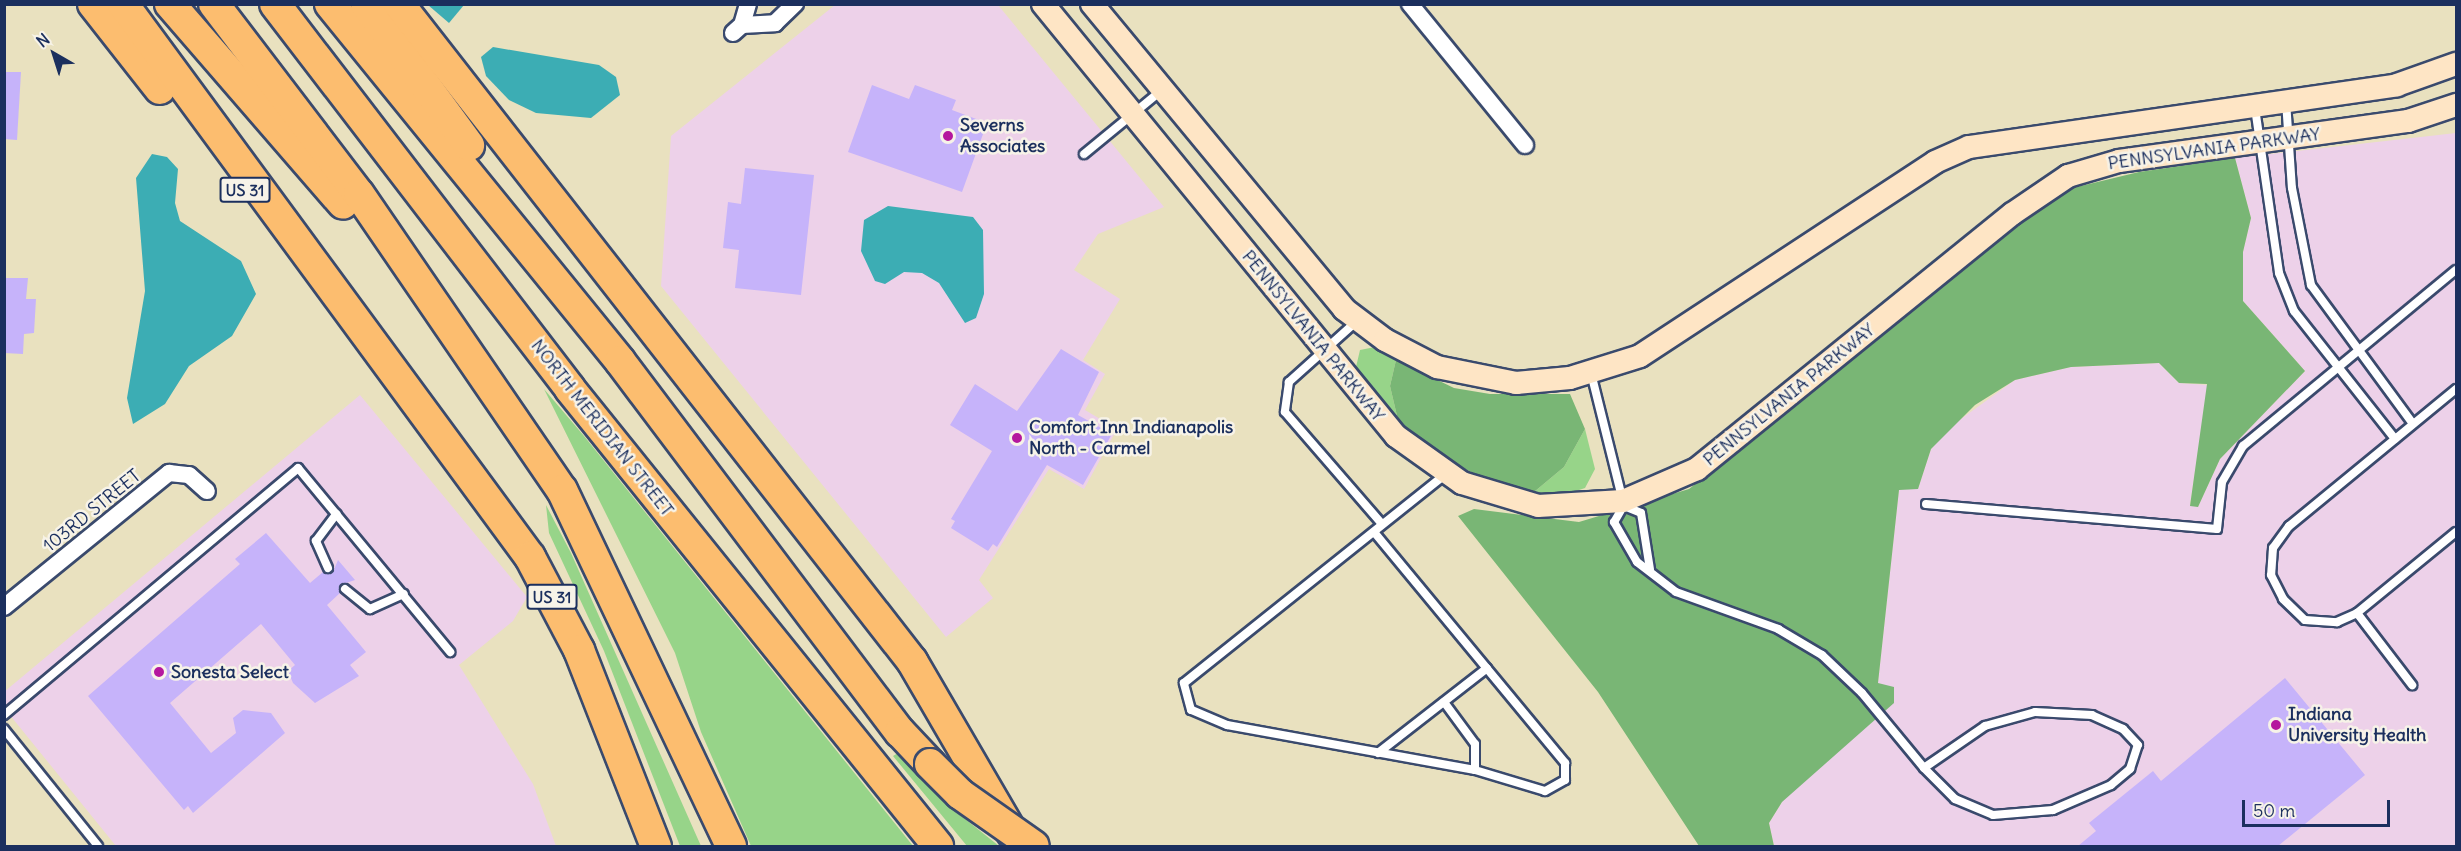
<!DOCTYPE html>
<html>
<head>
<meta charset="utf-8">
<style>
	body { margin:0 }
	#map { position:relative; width:2461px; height:851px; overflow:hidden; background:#e9e1bf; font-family:Delius,sans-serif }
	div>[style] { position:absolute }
	.built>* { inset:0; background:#edd1e9 }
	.green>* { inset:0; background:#97d489 }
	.forest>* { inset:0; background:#79b675 }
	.water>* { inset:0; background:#3cadb4 }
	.building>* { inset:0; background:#c6b3fa }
	.roads { filter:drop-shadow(2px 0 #3a4a6d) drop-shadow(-2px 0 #3a4a6d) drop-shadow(0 2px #3a4a6d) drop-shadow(0 -2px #3a4a6d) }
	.service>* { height:8px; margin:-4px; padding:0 4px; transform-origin:4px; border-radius:4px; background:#fff }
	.minor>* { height:16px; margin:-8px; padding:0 8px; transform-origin:8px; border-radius:8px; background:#fff }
	.secondary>* { height:22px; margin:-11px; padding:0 11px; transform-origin:11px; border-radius:11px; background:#fee5c5 }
	.motorway>* { height:30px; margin:-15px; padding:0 15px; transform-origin:15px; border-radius:15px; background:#fcbd6f }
	.bridges { filter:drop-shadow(2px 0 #3a4a6d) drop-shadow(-2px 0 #3a4a6d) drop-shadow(0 2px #3a4a6d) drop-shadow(0 -2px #3a4a6d) }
	.motorway-bridge>* { height:30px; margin:-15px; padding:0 15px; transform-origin:15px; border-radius:15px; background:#fcbd6f }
	.dots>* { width:16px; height:16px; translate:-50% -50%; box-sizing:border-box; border:3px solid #f7f3e8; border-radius:50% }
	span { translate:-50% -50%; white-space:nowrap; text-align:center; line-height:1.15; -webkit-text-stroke:5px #f7f3e8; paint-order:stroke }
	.shield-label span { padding:2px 4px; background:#f7f3e8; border:2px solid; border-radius:4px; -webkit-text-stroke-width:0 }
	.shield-label { font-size:16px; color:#1b2f5e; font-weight:700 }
	.poi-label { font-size:18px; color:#1b2f5e; font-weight:700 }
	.left { translate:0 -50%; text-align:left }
	.street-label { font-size:18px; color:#1b2f5e }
	.frame { position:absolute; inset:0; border:6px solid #1b2f5e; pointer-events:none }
	.north { position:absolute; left:24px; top:24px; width:60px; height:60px; -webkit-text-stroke:4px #f7f3e8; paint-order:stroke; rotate:321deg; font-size:16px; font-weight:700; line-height:24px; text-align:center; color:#1b2f5e }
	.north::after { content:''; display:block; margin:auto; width:21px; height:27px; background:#1b2f5e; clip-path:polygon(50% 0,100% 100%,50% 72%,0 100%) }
	.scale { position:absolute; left:2242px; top:800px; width:148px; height:27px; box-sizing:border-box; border:3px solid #1b2f5e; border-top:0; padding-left:8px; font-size:18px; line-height:21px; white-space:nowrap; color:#1b2f5e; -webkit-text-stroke:4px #f7f3e8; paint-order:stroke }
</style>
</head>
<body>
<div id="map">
	<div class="built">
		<div style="clip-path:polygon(835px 5px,998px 5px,1164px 207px,1098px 234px,1074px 270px,1120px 299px,1083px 360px,1105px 374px,1085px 410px,1117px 429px,1084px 489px,1049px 469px,979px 580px,993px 598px,946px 637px,661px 286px,671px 136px)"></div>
		<div style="clip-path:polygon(2456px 133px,2456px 846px,1774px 846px,1769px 823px,1782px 802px,1878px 683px,1899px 489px,1918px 489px,1931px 449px,1947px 429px,2015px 380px,2071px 367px,2159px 363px,2179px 383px,2208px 385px,2190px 505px,2198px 507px,2220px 459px,2305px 371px,2243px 301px,2243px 252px,2251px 218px,2235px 158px)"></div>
		<div style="clip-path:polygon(360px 395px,527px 597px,513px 621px,459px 665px,533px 784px,556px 846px,116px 846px,5px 709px,4px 692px)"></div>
	</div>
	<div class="green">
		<div style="clip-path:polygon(1375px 347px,1396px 360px,1390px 386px,1398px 420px,1356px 367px,1360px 350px)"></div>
		<div style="clip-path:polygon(544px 389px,584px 436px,913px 846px,751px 846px,701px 732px,675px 653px)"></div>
		<div style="clip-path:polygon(1585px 429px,1595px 469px,1585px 488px,1558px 497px,1534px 492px,1564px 467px)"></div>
		<div style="clip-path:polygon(546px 505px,571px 553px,701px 846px,680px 846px,604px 651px,549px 533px)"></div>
		<div style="clip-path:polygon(898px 753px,945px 803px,999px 846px,967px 846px,893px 756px)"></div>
	</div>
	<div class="forest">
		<div style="clip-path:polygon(2235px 158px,2251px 218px,2243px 252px,2243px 301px,2305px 371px,2220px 459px,2198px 507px,2190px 506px,2207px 384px,2179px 383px,2159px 363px,2071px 367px,2015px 380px,1975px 405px,1931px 449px,1918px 489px,1899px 490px,1878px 683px,1894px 687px,1894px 703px,1782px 802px,1769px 823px,1774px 846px,1699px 846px,1598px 692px,1458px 516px,1474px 509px,1579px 522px,1689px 489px,2060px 191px,2139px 172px)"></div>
		<div style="clip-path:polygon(1396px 360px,1454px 388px,1490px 394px,1570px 394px,1585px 429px,1564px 467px,1534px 492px,1492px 484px,1428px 448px,1398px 420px,1390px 386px)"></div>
	</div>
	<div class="water">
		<div style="clip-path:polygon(428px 5px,464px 5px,449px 23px)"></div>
		<div style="clip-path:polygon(493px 47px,599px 65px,616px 77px,620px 95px,591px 118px,536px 113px,509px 100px,486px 76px,481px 57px)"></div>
		<div style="clip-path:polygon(152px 154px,167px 157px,178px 169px,175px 203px,180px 221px,241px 261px,256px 294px,232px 336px,189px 366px,165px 404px,133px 424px,127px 398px,145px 291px,136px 178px)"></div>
		<div style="clip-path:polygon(888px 206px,973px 217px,983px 230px,984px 294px,976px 318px,965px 323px,939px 283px,922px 273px,904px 272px,885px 284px,875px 281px,861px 251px,864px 220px)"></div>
	</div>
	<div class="building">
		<div style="clip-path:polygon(4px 72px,21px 72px,17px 140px,4px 139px)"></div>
		<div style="clip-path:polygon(872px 85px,909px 99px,915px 85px,956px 100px,952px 110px,987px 123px,962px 192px,848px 152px)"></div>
		<div style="clip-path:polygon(745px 168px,814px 175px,801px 295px,735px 288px,739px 250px,723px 248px,728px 202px,741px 204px)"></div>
		<div style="clip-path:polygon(4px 278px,28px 278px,26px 299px,36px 299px,34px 333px,24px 334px,23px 354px,4px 353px)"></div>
		<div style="clip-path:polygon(1061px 349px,1099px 372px,1078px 415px,1112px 434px,1083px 485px,1047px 465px,997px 547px,993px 544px,988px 551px,951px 528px,955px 521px,951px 519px,992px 451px,950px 425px,975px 384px,1017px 411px)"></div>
		<div style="clip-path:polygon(266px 533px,310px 583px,323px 572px,333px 572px,338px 560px,355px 580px,340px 585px,340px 593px,327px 605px,366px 652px,350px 665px,359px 676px,315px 703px,293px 683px,288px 671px,295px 665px,261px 624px,170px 703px,211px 753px,236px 733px,233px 718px,243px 710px,271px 713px,285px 733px,193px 813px,188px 806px,184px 810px,88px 696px,240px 564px,235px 559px)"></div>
		<div style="clip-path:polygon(2285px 678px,2365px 775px,2278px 846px,2078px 846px,2096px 831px,2089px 823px,2153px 771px,2161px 781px)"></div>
	</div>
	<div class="roads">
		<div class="service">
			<div style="left:2286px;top:101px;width:87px;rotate:86.1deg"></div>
			<div style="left:2292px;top:188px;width:99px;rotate:78.9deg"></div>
			<div style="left:2311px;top:285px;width:172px;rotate:53.7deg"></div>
			<div style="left:2255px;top:108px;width:167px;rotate:81.7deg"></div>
			<div style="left:2279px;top:273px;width:41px;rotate:68.5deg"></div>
			<div style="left:2294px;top:311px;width:163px;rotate:51.7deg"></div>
			<div style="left:1084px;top:154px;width:101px;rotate:-39.4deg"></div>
			<div style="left:1358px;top:320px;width:93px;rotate:138.1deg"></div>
			<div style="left:1289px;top:382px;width:30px;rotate:98deg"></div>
			<div style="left:1285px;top:412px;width:148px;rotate:49.1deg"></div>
			<div style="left:1591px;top:373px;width:136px;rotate:76deg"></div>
			<div style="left:1624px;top:505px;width:20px;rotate:120deg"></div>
			<div style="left:1614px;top:522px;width:46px;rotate:60.1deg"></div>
			<div style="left:1637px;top:562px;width:49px;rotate:37.6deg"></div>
			<div style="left:1676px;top:592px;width:109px;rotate:19.9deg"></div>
			<div style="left:1778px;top:629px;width:51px;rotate:30.6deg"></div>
			<div style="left:1822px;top:655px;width:55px;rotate:43.5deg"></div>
			<div style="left:1862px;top:693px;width:97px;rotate:50.4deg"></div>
			<div style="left:1924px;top:768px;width:44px;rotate:45deg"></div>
			<div style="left:1955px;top:799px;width:41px;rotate:22.8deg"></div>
			<div style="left:1993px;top:815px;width:60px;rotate:-4.8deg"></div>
			<div style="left:2053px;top:810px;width:63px;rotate:-23.3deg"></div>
			<div style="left:2111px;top:785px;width:25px;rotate:-40deg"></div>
			<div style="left:2130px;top:769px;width:25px;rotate:-72deg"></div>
			<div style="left:2138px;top:745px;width:22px;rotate:-133deg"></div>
			<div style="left:2123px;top:729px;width:34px;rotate:-156deg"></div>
			<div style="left:2092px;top:715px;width:57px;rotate:-177deg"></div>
			<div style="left:2035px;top:712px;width:52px;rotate:164.4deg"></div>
			<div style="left:1985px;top:726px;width:74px;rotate:145.5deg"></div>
			<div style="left:2456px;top:389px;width:216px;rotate:140.6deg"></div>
			<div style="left:2289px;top:526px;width:27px;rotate:126deg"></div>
			<div style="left:2273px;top:548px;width:27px;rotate:94deg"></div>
			<div style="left:2271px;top:575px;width:27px;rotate:63deg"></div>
			<div style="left:2283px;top:599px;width:30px;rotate:44deg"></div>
			<div style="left:2305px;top:620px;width:32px;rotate:4deg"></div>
			<div style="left:2337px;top:622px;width:22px;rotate:-24deg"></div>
			<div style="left:2357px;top:613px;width:128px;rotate:-39.3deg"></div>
			<div style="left:1926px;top:504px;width:292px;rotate:4.9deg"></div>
			<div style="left:2217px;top:529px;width:47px;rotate:-83.9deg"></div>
			<div style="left:2222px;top:482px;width:42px;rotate:-59.7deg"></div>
			<div style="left:2243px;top:446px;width:276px;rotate:-39.6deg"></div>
			<div style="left:1624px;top:506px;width:18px;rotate:22deg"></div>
			<div style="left:1641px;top:513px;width:57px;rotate:80.9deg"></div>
			<div style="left:1374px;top:532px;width:300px;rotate:50.4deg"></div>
			<div style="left:1565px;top:763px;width:17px;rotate:90deg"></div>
			<div style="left:1565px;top:780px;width:23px;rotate:151deg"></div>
			<div style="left:1545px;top:791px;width:73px;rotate:-163.3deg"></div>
			<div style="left:1475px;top:770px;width:252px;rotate:-169.7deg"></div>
			<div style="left:1227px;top:725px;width:39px;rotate:-157deg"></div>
			<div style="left:1191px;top:710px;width:28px;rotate:-105deg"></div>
			<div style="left:1184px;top:683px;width:335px;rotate:-38.6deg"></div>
			<div style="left:328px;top:568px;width:30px;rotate:-114deg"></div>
			<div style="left:316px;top:541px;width:34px;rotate:-53deg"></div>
			<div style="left:345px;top:589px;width:32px;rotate:39deg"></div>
			<div style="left:370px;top:609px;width:37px;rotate:-24deg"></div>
			<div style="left:2357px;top:613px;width:91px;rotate:52.6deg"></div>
			<div style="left:1444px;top:702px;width:52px;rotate:53.6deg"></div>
			<div style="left:1475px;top:744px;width:26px;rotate:90deg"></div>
			<div style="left:4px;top:715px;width:384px;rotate:-40deg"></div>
			<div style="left:298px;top:468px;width:239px;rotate:50.4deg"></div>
			<div style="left:4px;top:729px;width:150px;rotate:51.2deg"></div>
			<div style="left:1378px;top:753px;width:138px;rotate:-37.9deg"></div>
		</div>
		<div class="minor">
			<div style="left:1410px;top:4px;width:182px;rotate:50.8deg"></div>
			<div style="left:742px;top:25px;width:22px;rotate:-74deg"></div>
			<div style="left:733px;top:33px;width:12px;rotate:-42deg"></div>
			<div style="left:742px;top:25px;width:33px;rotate:-3deg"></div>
			<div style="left:775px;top:23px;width:28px;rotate:-44deg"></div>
			<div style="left:4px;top:607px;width:213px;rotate:-39.1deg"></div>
			<div style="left:169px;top:473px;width:20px;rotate:6deg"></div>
			<div style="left:189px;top:475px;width:24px;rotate:42deg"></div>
		</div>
		<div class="secondary">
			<div style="left:1043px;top:4px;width:558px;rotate:50.75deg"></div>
			<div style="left:1396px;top:436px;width:81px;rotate:35.5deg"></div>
			<div style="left:1462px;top:483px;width:79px;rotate:16.8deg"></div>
			<div style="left:1538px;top:506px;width:85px;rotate:-3.4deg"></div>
			<div style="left:1623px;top:501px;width:81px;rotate:-23.4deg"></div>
			<div style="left:1697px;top:469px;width:405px;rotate:-39deg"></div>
			<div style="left:2012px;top:214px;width:68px;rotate:-34.2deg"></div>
			<div style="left:2068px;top:176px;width:53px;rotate:-16.4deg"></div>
			<div style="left:2119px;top:161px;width:292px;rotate:-7.9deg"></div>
			<div style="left:2408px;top:121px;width:51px;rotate:-18.4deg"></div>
			<div style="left:1092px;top:4px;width:396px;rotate:50.4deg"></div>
			<div style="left:1344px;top:309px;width:51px;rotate:37.1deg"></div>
			<div style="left:1385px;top:340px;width:59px;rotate:27.4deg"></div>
			<div style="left:1437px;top:367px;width:81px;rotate:11.4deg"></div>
			<div style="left:1516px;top:383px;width:54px;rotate:-5.3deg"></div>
			<div style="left:1570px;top:378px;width:73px;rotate:-17.4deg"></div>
			<div style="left:1640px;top:356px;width:353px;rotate:-33.3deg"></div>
			<div style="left:1935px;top:162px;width:37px;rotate:-24deg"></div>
			<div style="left:1969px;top:147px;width:432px;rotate:-8.2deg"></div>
			<div style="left:2397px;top:85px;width:63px;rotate:-19.6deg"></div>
		</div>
		<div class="motorway">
			<div style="left:93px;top:4px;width:108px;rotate:51.8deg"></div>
			<div style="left:123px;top:4px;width:687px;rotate:53.65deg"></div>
			<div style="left:530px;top:557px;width:105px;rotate:62.2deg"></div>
			<div style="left:579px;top:650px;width:211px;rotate:68.6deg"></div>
			<div style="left:170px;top:4px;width:264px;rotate:49.1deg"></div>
			<div style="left:214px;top:4px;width:239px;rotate:52.7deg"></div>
			<div style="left:359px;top:194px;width:359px;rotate:55.6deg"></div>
			<div style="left:562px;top:490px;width:394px;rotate:64.6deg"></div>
			<div style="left:275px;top:4px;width:485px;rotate:52.5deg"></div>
			<div style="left:570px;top:389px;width:587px;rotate:51.16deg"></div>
			<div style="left:330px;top:4px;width:460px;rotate:50.9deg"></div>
			<div style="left:620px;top:361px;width:465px;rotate:53deg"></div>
			<div style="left:900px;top:732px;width:44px;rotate:46.8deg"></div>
			<div style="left:366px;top:4px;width:175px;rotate:53.9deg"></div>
			<div style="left:399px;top:4px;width:834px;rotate:52.02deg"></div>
			<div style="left:912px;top:661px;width:199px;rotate:59.8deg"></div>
		</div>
	</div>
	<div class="bridges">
		<div class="motorway-bridge">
			<div style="left:930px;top:764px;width:42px;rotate:45deg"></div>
			<div style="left:960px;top:794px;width:90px;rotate:35.1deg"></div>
		</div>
	</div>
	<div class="dots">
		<div style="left:948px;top:136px;background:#b5179e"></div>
		<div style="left:1017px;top:438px;background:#b5179e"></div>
		<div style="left:159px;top:672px;background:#b5179e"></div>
		<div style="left:2276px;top:725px;background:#b5179e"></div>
	</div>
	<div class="shield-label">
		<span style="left:245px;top:190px">US 31</span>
		<span style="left:552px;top:597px">US 31</span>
	</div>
	<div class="poi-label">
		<span class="left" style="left:960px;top:136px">Severns<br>Associates</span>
		<span class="left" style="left:1029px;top:438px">Comfort Inn Indianapolis<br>North - Carmel</span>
		<span class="left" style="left:171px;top:672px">Sonesta Select</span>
		<span class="left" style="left:2288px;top:725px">Indiana<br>University Health</span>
	</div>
	<div class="street-label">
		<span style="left:2214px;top:149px;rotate:-8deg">PENNSYLVANIA PARKWAY</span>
		<span style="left:1313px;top:336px;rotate:51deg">PENNSYLVANIA PARKWAY</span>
		<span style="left:1789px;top:395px;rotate:-39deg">PENNSYLVANIA PARKWAY</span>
		<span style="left:602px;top:428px;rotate:52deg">NORTH MERIDIAN STREET</span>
		<span style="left:92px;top:511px;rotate:-39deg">103RD STREET</span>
	</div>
	<div class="frame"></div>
	<div class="north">N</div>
	<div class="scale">50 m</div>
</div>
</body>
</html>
